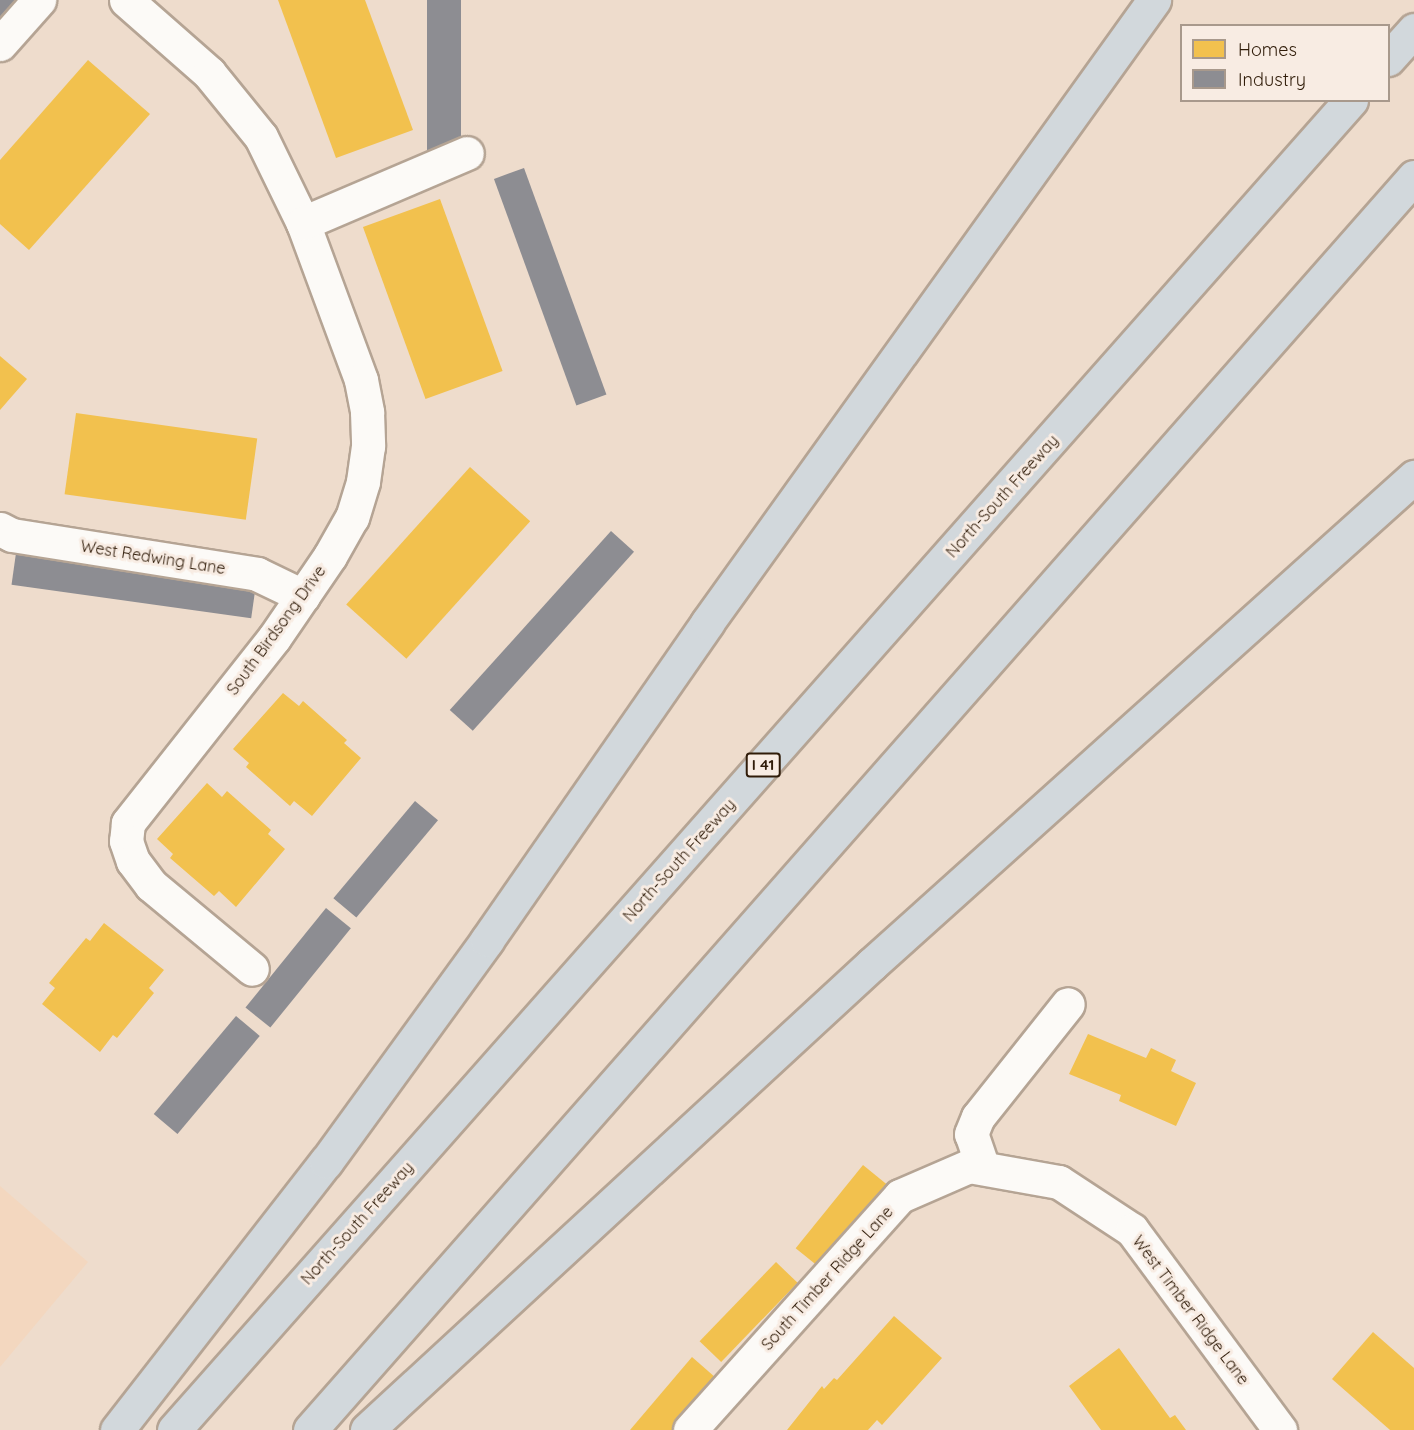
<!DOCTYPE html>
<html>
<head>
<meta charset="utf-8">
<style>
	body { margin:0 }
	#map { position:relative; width:1414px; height:1430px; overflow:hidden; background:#eedccc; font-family:Quicksand,sans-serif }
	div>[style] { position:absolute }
	.built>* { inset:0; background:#f3d7bf }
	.homes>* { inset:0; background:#f2c14e; transform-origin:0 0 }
	.industry>* { inset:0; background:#8d8d92; transform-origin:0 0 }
	.roads { filter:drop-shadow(2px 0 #b5a494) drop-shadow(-2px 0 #b5a494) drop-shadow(0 2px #b5a494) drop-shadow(0 -2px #b5a494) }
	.minor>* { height:33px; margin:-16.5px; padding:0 16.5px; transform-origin:16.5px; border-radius:16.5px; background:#fcfaf7 }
	.highway>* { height:33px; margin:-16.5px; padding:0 16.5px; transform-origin:16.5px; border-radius:16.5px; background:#d2d8dc }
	span { translate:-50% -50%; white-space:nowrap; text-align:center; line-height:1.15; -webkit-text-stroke:6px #f8ece3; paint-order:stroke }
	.shield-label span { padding:2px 4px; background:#f8ece3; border:2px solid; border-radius:4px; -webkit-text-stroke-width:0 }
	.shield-label { font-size:15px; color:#301c09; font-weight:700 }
	.street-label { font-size:16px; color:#301c09 }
	.legend { position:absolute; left:1180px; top:24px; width:210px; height:78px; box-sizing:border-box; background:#f8ece3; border:2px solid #a8998c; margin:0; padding:8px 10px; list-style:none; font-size:18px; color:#301c09 }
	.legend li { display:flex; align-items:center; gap:12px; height:30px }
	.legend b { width:30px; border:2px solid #a8998c }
</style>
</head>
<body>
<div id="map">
	<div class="built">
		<div style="clip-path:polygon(0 1186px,88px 1262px,0 1367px)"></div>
	</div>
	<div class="homes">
		<div style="clip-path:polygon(278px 0,365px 0,413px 130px,336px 158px)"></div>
		<div style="clip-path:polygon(88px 60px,150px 114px,29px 250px,0 224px,0 160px)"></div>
		<div style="left:440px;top:199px;width:183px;height:82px;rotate:70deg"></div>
		<div style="clip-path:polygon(0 356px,27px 379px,0 410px)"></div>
		<div style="left:76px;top:413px;width:183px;height:82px;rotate:8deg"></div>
		<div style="left:470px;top:467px;width:81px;height:185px;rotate:42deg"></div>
		<div style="clip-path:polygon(283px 693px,299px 706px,303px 701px,347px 740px,344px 743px,361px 758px,312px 816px,294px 801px,290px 806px,246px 767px,249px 763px,233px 749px)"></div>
		<div style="clip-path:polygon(207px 783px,222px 797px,227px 791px,271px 830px,268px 834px,285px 849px,236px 907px,219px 891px,214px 896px,170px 858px,173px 854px,157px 839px)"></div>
		<div style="clip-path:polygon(104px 923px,164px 970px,149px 988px,154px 993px,117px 1038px,113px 1035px,100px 1052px,42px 1004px,55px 988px,49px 983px,86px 938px,90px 941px)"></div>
		<div style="clip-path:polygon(1088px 1034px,1146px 1058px,1151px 1048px,1176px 1060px,1171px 1071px,1196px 1083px,1176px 1126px,1119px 1101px,1121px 1095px,1069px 1074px)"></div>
		<div style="left:863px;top:1165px;width:32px;height:107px;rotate:39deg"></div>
		<div style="left:776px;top:1262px;width:30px;height:110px;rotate:44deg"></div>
		<div style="clip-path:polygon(894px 1316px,942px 1358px,882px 1425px,877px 1420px,868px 1430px,787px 1430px,822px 1386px,824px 1389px,834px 1378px,837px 1380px)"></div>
		<div style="clip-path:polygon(1373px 1332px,1414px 1368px,1414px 1430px,1390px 1430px,1332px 1379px)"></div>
		<div style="clip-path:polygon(1119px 1348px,1170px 1418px,1175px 1415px,1186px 1430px,1101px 1430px,1069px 1386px)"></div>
		<div style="clip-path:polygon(692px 1357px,716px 1378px,672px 1430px,630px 1430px)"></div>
	</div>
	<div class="industry">
		<div style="clip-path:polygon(0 0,18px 0,0 21px)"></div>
		<div style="left:427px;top:0;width:34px;height:167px"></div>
		<div style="left:524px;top:168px;width:241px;height:32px;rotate:70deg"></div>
		<div style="left:611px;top:531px;width:31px;height:241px;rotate:42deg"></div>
		<div style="left:16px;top:553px;width:242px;height:32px;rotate:8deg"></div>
		<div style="left:415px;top:801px;width:30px;height:127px;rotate:40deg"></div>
		<div style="left:326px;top:908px;width:32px;height:128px;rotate:39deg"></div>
		<div style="left:236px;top:1016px;width:31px;height:128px;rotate:40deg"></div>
	</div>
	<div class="roads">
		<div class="minor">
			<div style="left:126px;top:0;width:111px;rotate:41.3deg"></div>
			<div style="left:209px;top:73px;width:82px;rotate:50.9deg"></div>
			<div style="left:261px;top:137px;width:96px;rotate:64deg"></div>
			<div style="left:303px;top:223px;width:167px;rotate:69.7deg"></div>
			<div style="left:361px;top:380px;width:33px;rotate:79deg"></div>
			<div style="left:367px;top:412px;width:34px;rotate:88deg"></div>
			<div style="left:368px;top:446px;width:36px;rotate:98deg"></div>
			<div style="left:363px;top:482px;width:37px;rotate:107deg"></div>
			<div style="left:352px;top:517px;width:45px;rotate:119.4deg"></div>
			<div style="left:330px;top:556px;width:99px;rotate:124.3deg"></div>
			<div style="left:274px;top:638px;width:236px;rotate:128.3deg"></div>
			<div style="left:128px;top:823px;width:18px;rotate:96deg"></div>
			<div style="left:126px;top:841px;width:21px;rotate:71deg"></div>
			<div style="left:133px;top:861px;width:30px;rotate:53deg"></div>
			<div style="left:151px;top:885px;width:131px;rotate:39.7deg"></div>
			<div style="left:0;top:44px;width:59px;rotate:-48.4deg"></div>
			<div style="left:303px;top:223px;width:178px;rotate:-23.1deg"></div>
			<div style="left:0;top:529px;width:13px;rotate:27deg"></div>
			<div style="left:12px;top:535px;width:248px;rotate:9deg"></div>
			<div style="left:257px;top:574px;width:51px;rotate:25.6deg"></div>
			<div style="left:983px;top:1168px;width:36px;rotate:-109deg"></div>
			<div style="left:971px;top:1134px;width:18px;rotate:-68deg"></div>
			<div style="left:978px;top:1117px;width:144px;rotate:-51.5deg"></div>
			<div style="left:690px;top:1430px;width:314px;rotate:-48.1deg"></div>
			<div style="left:900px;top:1196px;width:75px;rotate:-23.5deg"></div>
			<div style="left:969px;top:1166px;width:91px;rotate:10.1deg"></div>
			<div style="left:1059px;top:1182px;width:87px;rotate:33.3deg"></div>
			<div style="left:1132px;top:1230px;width:249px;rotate:53.5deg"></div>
		</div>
		<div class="highway">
			<div style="left:1388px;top:59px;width:39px;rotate:-48deg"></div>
			<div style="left:117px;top:1430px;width:340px;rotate:-52.1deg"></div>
			<div style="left:326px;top:1162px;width:274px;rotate:-54deg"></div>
			<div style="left:487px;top:940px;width:386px;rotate:-55.2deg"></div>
			<div style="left:707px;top:623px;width:767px;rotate:-54.34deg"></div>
			<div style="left:174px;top:1430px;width:1776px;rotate:-48.49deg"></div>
			<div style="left:310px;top:1430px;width:1670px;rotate:-48.62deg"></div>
			<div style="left:367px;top:1430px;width:687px;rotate:-42.7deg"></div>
			<div style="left:872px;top:964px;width:729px;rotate:-41.94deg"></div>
		</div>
	</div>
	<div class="shield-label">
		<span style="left:763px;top:765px">I 41</span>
	</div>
	<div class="street-label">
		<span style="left:1002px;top:496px;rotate:-48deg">North-South Freeway</span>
		<span style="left:153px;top:557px;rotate:9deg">West Redwing Lane</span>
		<span style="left:276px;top:630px;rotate:-54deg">South Birdsong Drive</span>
		<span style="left:679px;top:860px;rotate:-48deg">North-South Freeway</span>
		<span style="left:357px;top:1223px;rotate:-48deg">North-South Freeway</span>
		<span style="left:827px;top:1278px;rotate:-48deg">South Timber Ridge Lane</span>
		<span style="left:1191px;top:1310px;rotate:53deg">West Timber Ridge Lane</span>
	</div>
	<ul class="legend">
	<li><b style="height:16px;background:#f2c14e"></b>Homes</li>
	<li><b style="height:16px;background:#8d8d92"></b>Industry</li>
	</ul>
</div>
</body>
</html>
